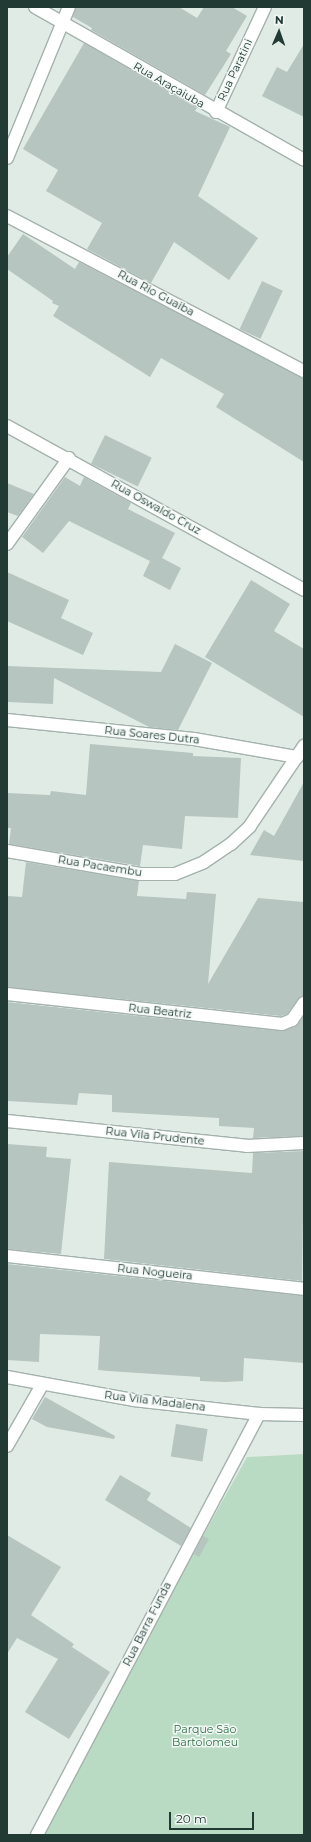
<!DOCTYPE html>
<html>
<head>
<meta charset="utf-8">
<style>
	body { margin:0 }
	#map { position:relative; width:311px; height:1842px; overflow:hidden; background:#e1ebe6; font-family:Montserrat,sans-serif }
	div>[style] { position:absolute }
	.green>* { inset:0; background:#badbc3 }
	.building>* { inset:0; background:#b6c5bf; transform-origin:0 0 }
	.roads { filter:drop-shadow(1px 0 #a4b2ad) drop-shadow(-1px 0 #a4b2ad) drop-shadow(0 1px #a4b2ad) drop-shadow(0 -1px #a4b2ad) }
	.street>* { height:12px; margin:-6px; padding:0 6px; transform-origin:6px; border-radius:6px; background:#fff }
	span { translate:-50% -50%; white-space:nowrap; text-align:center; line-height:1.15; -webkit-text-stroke:3px #f1f7f4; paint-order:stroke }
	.street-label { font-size:11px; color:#223a34 }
	.park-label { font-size:11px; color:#2e7047 }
	.frame { position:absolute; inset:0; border:8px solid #223a34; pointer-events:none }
	.north { position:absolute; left:259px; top:12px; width:40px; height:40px; -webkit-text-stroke:3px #f1f7f4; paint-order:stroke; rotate:2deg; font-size:11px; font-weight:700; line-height:16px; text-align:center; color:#223a34 }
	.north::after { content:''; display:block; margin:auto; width:14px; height:18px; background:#223a34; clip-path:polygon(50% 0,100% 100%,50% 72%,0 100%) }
	.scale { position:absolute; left:169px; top:1812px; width:85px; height:18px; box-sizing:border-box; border:2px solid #223a34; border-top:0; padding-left:5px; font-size:12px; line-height:14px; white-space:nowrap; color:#223a34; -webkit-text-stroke:3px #f1f7f4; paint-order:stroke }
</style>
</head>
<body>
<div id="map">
	<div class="green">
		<div style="clip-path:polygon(304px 1454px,304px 1835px,36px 1835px,247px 1457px)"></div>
	</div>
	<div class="building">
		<div style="clip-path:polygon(76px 7px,179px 7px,197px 18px,204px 7px,232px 7px,247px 16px,226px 51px,231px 54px,205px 95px,91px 30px,92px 28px,73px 17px)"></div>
		<div style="clip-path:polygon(84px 43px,197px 108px,195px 111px,230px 127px,198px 196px,258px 238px,229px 280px,174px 242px,151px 283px,87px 249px,102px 223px,46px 191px,58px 170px,23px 149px)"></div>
		<div style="clip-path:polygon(304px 44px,304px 117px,262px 96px,277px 67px,287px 72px)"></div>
		<div style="clip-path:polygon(23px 234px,75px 269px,79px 262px,304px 378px,304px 462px,216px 407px,224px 394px,161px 358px,150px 377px,53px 316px,59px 306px,52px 303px,53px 301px,7px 269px,7px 257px)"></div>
		<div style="left:262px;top:281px;width:23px;height:53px;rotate:25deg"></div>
		<div style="left:105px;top:435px;width:52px;height:32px;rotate:26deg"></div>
		<div style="clip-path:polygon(65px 477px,80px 486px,84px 477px,131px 503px,128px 509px,175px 533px,162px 558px,181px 568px,170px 590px,143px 576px,150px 561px,69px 521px,43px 553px,22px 537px)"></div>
		<div style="clip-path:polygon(7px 483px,34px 494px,18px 516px,7px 512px)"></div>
		<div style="clip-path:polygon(7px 572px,69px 600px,61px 618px,93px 633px,83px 655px,7px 621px)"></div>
		<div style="clip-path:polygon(251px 580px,290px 604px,274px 631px,304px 649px,304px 717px,205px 657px)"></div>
		<div style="clip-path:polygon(175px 644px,212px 663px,178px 730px,149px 727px,54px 678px,53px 704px,7px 702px,7px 666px,161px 672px)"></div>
		<div style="clip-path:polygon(90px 744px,193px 753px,193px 756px,241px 758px,238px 818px,185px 816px,182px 849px,143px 845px,140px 866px,9px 844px,11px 828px,7px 828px,7px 793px,50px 795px,51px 791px,86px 795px)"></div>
		<div style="clip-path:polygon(304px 782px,304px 861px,250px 855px,264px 830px,274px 836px)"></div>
		<div style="clip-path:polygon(26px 862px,139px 881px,137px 896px,186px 899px,187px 892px,216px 894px,208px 984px,258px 898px,304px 902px,304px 996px,298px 999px,287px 1014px,281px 1016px,7px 987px,7px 896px,22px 897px)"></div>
		<div style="clip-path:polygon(7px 1002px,281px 1031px,295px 1027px,304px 1016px,304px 1136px,253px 1138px,254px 1128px,219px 1126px,219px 1118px,112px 1112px,112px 1095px,79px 1093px,77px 1105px,7px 1101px)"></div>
		<div style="clip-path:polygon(7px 1144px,47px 1147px,46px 1157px,71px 1159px,61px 1254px,7px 1249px)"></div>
		<div style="clip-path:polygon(304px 1151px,302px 1281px,104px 1259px,109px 1162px,252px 1173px,253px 1153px)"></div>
		<div style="clip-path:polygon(7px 1264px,304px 1296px,304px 1363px,244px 1358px,243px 1381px,225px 1382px,200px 1381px,200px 1377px,108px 1371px,98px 1370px,100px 1336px,40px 1334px,39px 1362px,7px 1360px)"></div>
		<div style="clip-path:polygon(45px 1397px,115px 1436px,114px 1439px,47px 1427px,32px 1419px)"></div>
		<div style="left:176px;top:1424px;width:32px;height:33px;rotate:9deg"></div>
		<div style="clip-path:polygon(120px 1475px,151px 1493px,147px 1500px,191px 1528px,181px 1546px,105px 1500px)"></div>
		<div style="clip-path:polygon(7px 1535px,61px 1567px,31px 1615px,74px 1644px,72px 1647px,110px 1672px,69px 1739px,25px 1712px,58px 1659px,17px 1638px,7px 1654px)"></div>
		<div style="clip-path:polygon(203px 1536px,209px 1539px,199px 1557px,194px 1554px)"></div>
	</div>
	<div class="roads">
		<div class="street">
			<div style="left:35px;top:7px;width:309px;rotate:29.6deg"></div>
			<div style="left:216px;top:112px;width:116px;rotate:-65deg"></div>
			<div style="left:7px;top:158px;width:163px;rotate:-67.7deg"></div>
			<div style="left:7px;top:216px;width:335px;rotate:27.6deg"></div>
			<div style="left:7px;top:426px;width:339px;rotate:28.9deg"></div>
			<div style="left:7px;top:544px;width:106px;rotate:-54.2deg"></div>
			<div style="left:7px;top:720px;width:188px;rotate:5.8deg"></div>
			<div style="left:194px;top:739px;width:105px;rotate:9.9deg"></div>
			<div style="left:7px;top:851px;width:135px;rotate:9.8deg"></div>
			<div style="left:140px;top:874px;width:35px"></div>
			<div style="left:175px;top:874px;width:31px;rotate:-22deg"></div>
			<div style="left:204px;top:862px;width:32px;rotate:-34deg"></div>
			<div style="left:231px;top:844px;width:26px;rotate:-43deg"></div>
			<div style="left:250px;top:826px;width:97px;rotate:-56deg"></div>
			<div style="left:7px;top:994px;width:277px;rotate:6.2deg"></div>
			<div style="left:282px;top:1024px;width:11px;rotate:-22deg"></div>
			<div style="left:292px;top:1020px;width:21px;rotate:-55deg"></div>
			<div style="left:7px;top:1121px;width:241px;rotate:5.9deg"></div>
			<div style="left:247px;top:1146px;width:57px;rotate:-3deg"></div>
			<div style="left:7px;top:1256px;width:299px;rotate:6.3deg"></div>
			<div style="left:7px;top:1377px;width:128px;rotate:10.3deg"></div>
			<div style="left:133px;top:1400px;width:127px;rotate:6.3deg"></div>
			<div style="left:259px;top:1414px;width:45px;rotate:1.3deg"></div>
			<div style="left:7px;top:1446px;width:70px;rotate:-60.2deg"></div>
			<div style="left:37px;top:1835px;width:476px;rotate:-62.2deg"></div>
		</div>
	</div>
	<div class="street-label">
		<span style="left:235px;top:70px;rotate:-65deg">Rua Paratini</span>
		<span style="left:169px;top:85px;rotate:30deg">Rua Araçaiuba</span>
		<span style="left:156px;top:293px;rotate:28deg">Rua Rio Guaiba</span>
		<span style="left:156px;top:507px;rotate:29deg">Rua Oswaldo Cruz</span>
		<span style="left:152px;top:735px;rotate:6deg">Rua Soares Dutra</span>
		<span style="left:100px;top:866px;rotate:9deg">Rua Pacaembu</span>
		<span style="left:160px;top:1011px;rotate:6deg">Rua Beatriz</span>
		<span style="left:155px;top:1136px;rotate:6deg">Rua Vila Prudente</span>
		<span style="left:155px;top:1272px;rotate:6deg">Rua Nogueira</span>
		<span style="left:155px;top:1401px;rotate:7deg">Rua Vila Madalena</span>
		<span style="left:147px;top:1624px;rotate:-63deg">Rua Barra Funda</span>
	</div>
	<div class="park-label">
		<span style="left:205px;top:1736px">Parque São<br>Bartolomeu</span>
	</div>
	<div class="frame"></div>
	<div class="north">N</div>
	<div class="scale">20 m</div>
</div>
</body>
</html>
